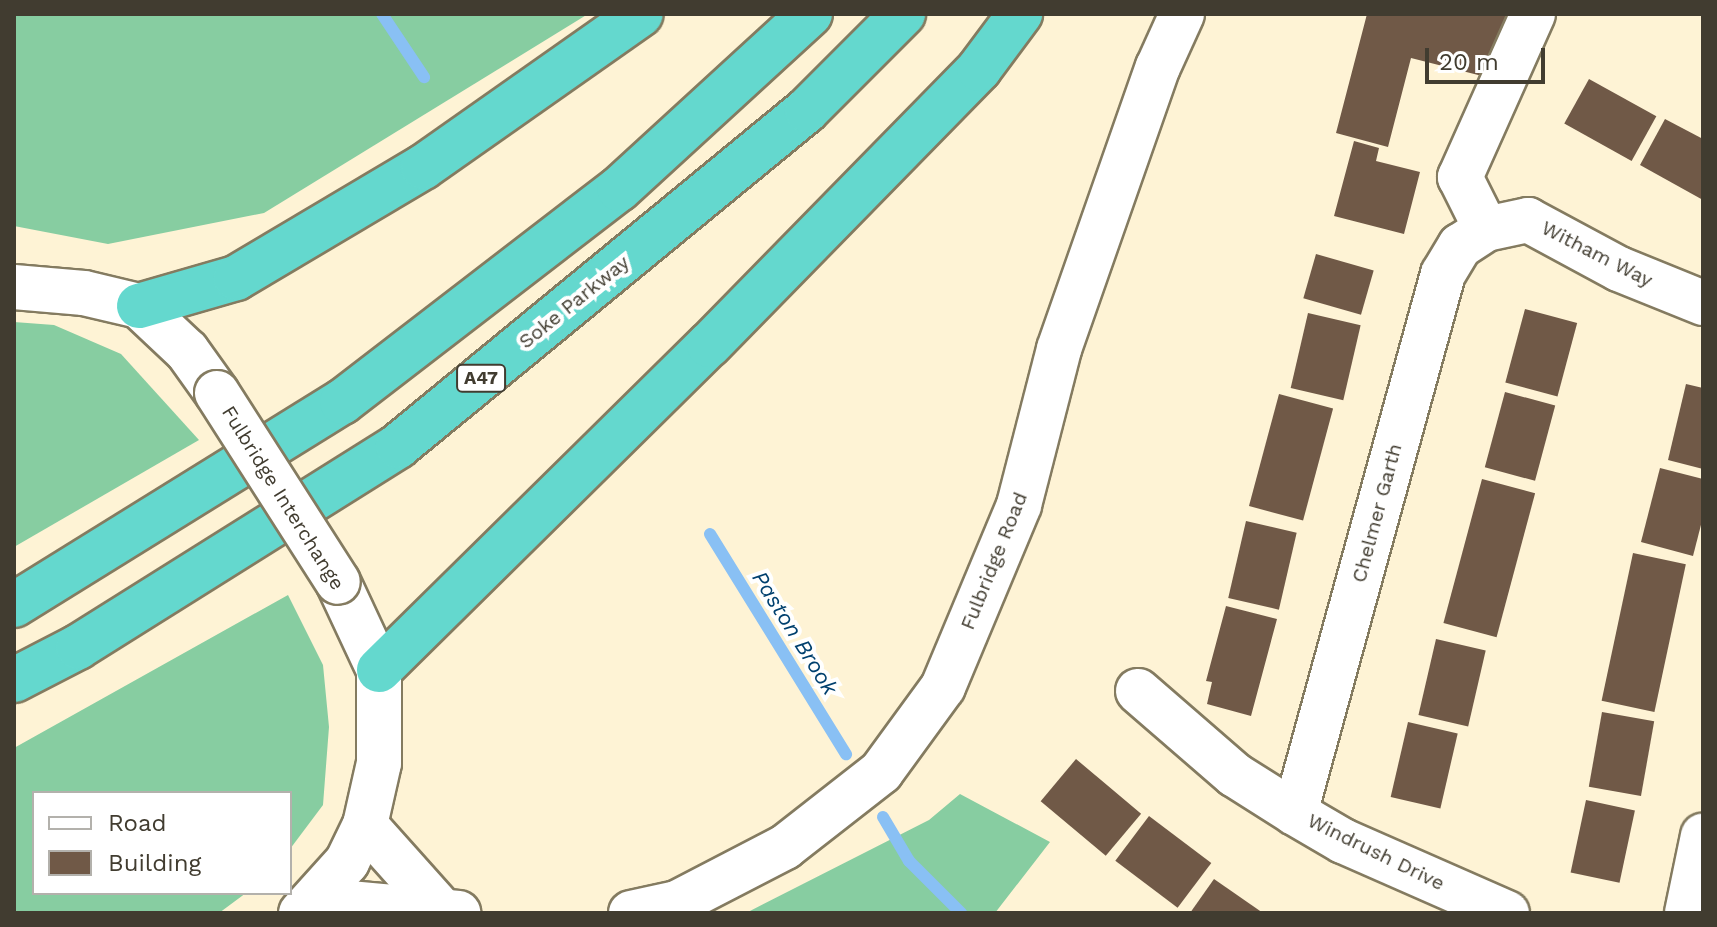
<!DOCTYPE html>
<html>
<head>
<meta charset="utf-8">
<style>
	body { margin:0 }
	#map { position:relative; width:1717px; height:927px; overflow:hidden; background:#fef3d5; font-family:"Work Sans",sans-serif }
	div>[style] { position:absolute }
	.forest>* { inset:0; background:#87cda1 }
	.stream>* { height:12px; margin:-6px; padding:0 6px; transform-origin:6px; border-radius:6px; background:#89c0f4 }
	.building>* { inset:0; background:#705947; transform-origin:0 0 }
	.roads { filter:drop-shadow(2px 0 #847b60) drop-shadow(-2px 0 #847b60) drop-shadow(0 2px #847b60) drop-shadow(0 -2px #847b60) }
	.minor>* { height:44px; margin:-22px; padding:0 22px; transform-origin:22px; border-radius:22px; background:#fff }
	.tertiary>* { height:44px; margin:-22px; padding:0 22px; transform-origin:22px; border-radius:22px; background:#fff }
	.trunk>* { height:44px; margin:-22px; padding:0 22px; transform-origin:22px; border-radius:22px; background:#64d8ce }
	.bridges { filter:drop-shadow(2px 0 #847b60) drop-shadow(-2px 0 #847b60) drop-shadow(0 2px #847b60) drop-shadow(0 -2px #847b60) }
	.tertiary-bridge>* { height:44px; margin:-22px; padding:0 22px; transform-origin:22px; border-radius:22px; background:#fff }
	span { translate:-50% -50%; white-space:nowrap; text-align:center; line-height:1.15; -webkit-text-stroke:8px #fff; paint-order:stroke }
	.shield-label span { padding:2px 6px; background:#fff; border:2px solid; border-radius:6px; -webkit-text-stroke-width:0 }
	.shield-label { font-size:18px; color:#413c30; font-weight:700 }
	.street-label { font-size:20px; color:#413c30 }
	.water-label { font-size:22px; color:#00406e; font-style:italic }
	.frame { position:absolute; inset:0; border:16px solid #413c30; pointer-events:none }
	.legend { position:absolute; left:32px; top:791px; width:260px; height:104px; box-sizing:border-box; background:#fff; border:2px solid #b3b1ac; margin:0; padding:10px 14px; list-style:none; font-size:24px; color:#413c30 }
	.legend li { display:flex; align-items:center; gap:16px; height:40px }
	.legend b { width:40px; border:2px solid #b3b1ac }
	.scale { position:absolute; left:1425px; top:48px; width:120px; height:36px; box-sizing:border-box; border:4px solid #413c30; border-top:0; padding-left:10px; font-size:24px; line-height:28px; white-space:nowrap; color:#413c30; -webkit-text-stroke:6px #fff; paint-order:stroke }
</style>
</head>
<body>
<div id="map">
	<div class="forest">
		<div style="clip-path:polygon(14px 14px,588px 14px,264px 213px,108px 244px,14px 226px)"></div>
		<div style="clip-path:polygon(14px 322px,54px 325px,121px 354px,199px 440px,14px 547px)"></div>
		<div style="clip-path:polygon(288px 595px,323px 665px,329px 727px,323px 805px,290px 849px,290px 793px,34px 793px,34px 893px,246px 893px,219px 913px,14px 913px,14px 748px)"></div>
		<div style="clip-path:polygon(960px 794px,1050px 842px,995px 913px,746px 913px,929px 820px)"></div>
	</div>
	<div class="stream">
		<div style="left:382px;top:14px;width:76px;rotate:56.3deg"></div>
		<div style="left:710px;top:534px;width:259px;rotate:58.3deg"></div>
		<div style="left:883px;top:817px;width:51px;rotate:59.4deg"></div>
		<div style="left:909px;top:861px;width:74px;rotate:45deg"></div>
	</div>
	<div class="building">
		<div style="clip-path:polygon(1367px 14px,1507px 14px,1490px 78px,1411px 58px,1388px 147px,1336px 133px)"></div>
		<div style="left:1589px;top:79px;width:77px;height:51px;rotate:29deg"></div>
		<div style="clip-path:polygon(1665px 119px,1703px 139px,1703px 200px,1640px 165px)"></div>
		<div style="clip-path:polygon(1354px 141px,1379px 148px,1376px 161px,1420px 172px,1404px 234px,1334px 216px)"></div>
		<div style="left:1316px;top:254px;width:60px;height:46px;rotate:16deg"></div>
		<div style="left:1525px;top:309px;width:54px;height:76px;rotate:15deg"></div>
		<div style="left:1308px;top:313px;width:54px;height:77px;rotate:13deg"></div>
		<div style="clip-path:polygon(1686px 384px,1703px 388px,1703px 469px,1668px 460px)"></div>
		<div style="left:1505px;top:392px;width:52px;height:78px;rotate:15deg"></div>
		<div style="left:1279px;top:394px;width:56px;height:116px;rotate:15deg"></div>
		<div style="clip-path:polygon(1660px 468px,1703px 479px,1703px 517px,1693px 556px,1641px 542px)"></div>
		<div style="left:1482px;top:479px;width:55px;height:149px;rotate:15deg"></div>
		<div style="left:1246px;top:521px;width:52px;height:79px;rotate:13deg"></div>
		<div style="left:1633px;top:553px;width:54px;height:151px;rotate:12deg"></div>
		<div style="clip-path:polygon(1226px 606px,1277px 619px,1251px 716px,1207px 704px,1212px 682px,1206px 681px)"></div>
		<div style="left:1436px;top:639px;width:51px;height:78px;rotate:13deg"></div>
		<div style="left:1602px;top:712px;width:53px;height:76px;rotate:10deg"></div>
		<div style="left:1408px;top:722px;width:51px;height:77px;rotate:13deg"></div>
		<div style="left:1076px;top:759px;width:85px;height:55px;rotate:40deg"></div>
		<div style="left:1586px;top:800px;width:50px;height:74px;rotate:12deg"></div>
		<div style="left:1149px;top:816px;width:78px;height:56px;rotate:37deg"></div>
		<div style="clip-path:polygon(1214px 879px,1263px 913px,1190px 913px)"></div>
	</div>
	<div class="roads">
		<div class="minor">
			<div style="left:1533px;top:14px;width:179px;rotate:114.1deg"></div>
			<div style="left:1460px;top:177px;width:58px;rotate:63.4deg"></div>
			<div style="left:1486px;top:229px;width:43px;rotate:-12.1deg"></div>
			<div style="left:1528px;top:220px;width:103px;rotate:28.3deg"></div>
			<div style="left:1619px;top:269px;width:91px;rotate:22deg"></div>
			<div style="left:1138px;top:691px;width:128px;rotate:40.9deg"></div>
			<div style="left:1235px;top:775px;width:71px;rotate:32.3deg"></div>
			<div style="left:1295px;top:813px;width:56px;rotate:30.3deg"></div>
			<div style="left:1343px;top:841px;width:179px;rotate:23.7deg"></div>
			<div style="left:1295px;top:813px;width:559px;rotate:-74.65deg"></div>
			<div style="left:1443px;top:274px;width:33px;rotate:-59deg"></div>
			<div style="left:1460px;top:246px;width:31px;rotate:-33deg"></div>
			<div style="left:1687px;top:913px;width:79px;rotate:-78.3deg"></div>
		</div>
		<div class="tertiary">
			<div style="left:14px;top:287px;width:70px;rotate:4.9deg"></div>
			<div style="left:84px;top:293px;width:57px;rotate:13.3deg"></div>
			<div style="left:139px;top:306px;width:66px;rotate:43.2deg"></div>
			<div style="left:187px;top:351px;width:52px;rotate:54.5deg"></div>
			<div style="left:365px;top:825px;width:113px;rotate:48.2deg"></div>
			<div style="left:316px;top:900px;width:143px;rotate:5.2deg"></div>
			<div style="left:301px;top:913px;width:69px;rotate:-48deg"></div>
			<div style="left:347px;top:862px;width:41px;rotate:-64.1deg"></div>
			<div style="left:365px;top:825px;width:64px;rotate:-77.3deg"></div>
			<div style="left:379px;top:763px;width:93px;rotate:-90deg"></div>
			<div style="left:379px;top:670px;width:97px;rotate:-115deg"></div>
			<div style="left:631px;top:913px;width:47px;rotate:-12.3deg"></div>
			<div style="left:677px;top:903px;width:122px;rotate:-27.4deg"></div>
			<div style="left:785px;top:847px;width:122px;rotate:-38deg"></div>
			<div style="left:881px;top:772px;width:105px;rotate:-53.9deg"></div>
			<div style="left:943px;top:687px;width:197px;rotate:-67.3deg"></div>
			<div style="left:1019px;top:505px;width:161px;rotate:-75.6deg"></div>
			<div style="left:1059px;top:349px;width:299px;rotate:-70.7deg"></div>
			<div style="left:1158px;top:67px;width:58px;rotate:-65.6deg"></div>
		</div>
		<div class="trunk">
			<div style="left:139px;top:306px;width:101px;rotate:-16.1deg"></div>
			<div style="left:236px;top:278px;width:217px;rotate:-30.7deg"></div>
			<div style="left:423px;top:167px;width:266px;rotate:-35.1deg"></div>
			<div style="left:14px;top:605px;width:386px;rotate:-31.8deg"></div>
			<div style="left:342px;top:402px;width:349px;rotate:-37.6deg"></div>
			<div style="left:619px;top:189px;width:259px;rotate:-42.5deg"></div>
			<div style="left:379px;top:670px;width:463px;rotate:-44.6deg"></div>
			<div style="left:709px;top:345px;width:386px;rotate:-45.6deg"></div>
			<div style="left:979px;top:69px;width:69px;rotate:-53.3deg"></div>
			<div style="left:14px;top:680px;width:72px;rotate:-27.3deg"></div>
			<div style="left:78px;top:647px;width:378px;rotate:-32.1deg"></div>
			<div style="left:398px;top:446px;width:529px;rotate:-39.4deg"></div>
			<div style="left:807px;top:110px;width:136px;rotate:-45deg"></div>
		</div>
	</div>
	<div class="bridges">
		<div class="tertiary-bridge">
			<div style="left:217px;top:393px;width:224px;rotate:57.4deg"></div>
		</div>
	</div>
	<div class="shield-label">
		<span style="left:481px;top:378px">A47</span>
	</div>
	<div class="street-label">
		<span style="left:1597px;top:254px;rotate:27deg">Witham Way</span>
		<span style="left:574px;top:302px;rotate:-39deg">Soke Parkway</span>
		<span style="left:283px;top:498px;rotate:58deg">Fulbridge Interchange</span>
		<span style="left:1377px;top:513px;rotate:-75deg">Chelmer Garth</span>
		<span style="left:994px;top:561px;rotate:-68deg">Fulbridge Road</span>
		<span style="left:1376px;top:852px;rotate:26deg">Windrush Drive</span>
	</div>
	<div class="water-label">
		<span style="left:795px;top:633px;rotate:58deg">Paston Brook</span>
	</div>
	<div class="frame"></div>
	<ul class="legend">
	<li><b style="height:10px;background:#fff"></b>Road</li>
	<li><b style="height:22px;background:#705947"></b>Building</li>
	</ul>
	<div class="scale">20 m</div>
</div>
</body>
</html>
